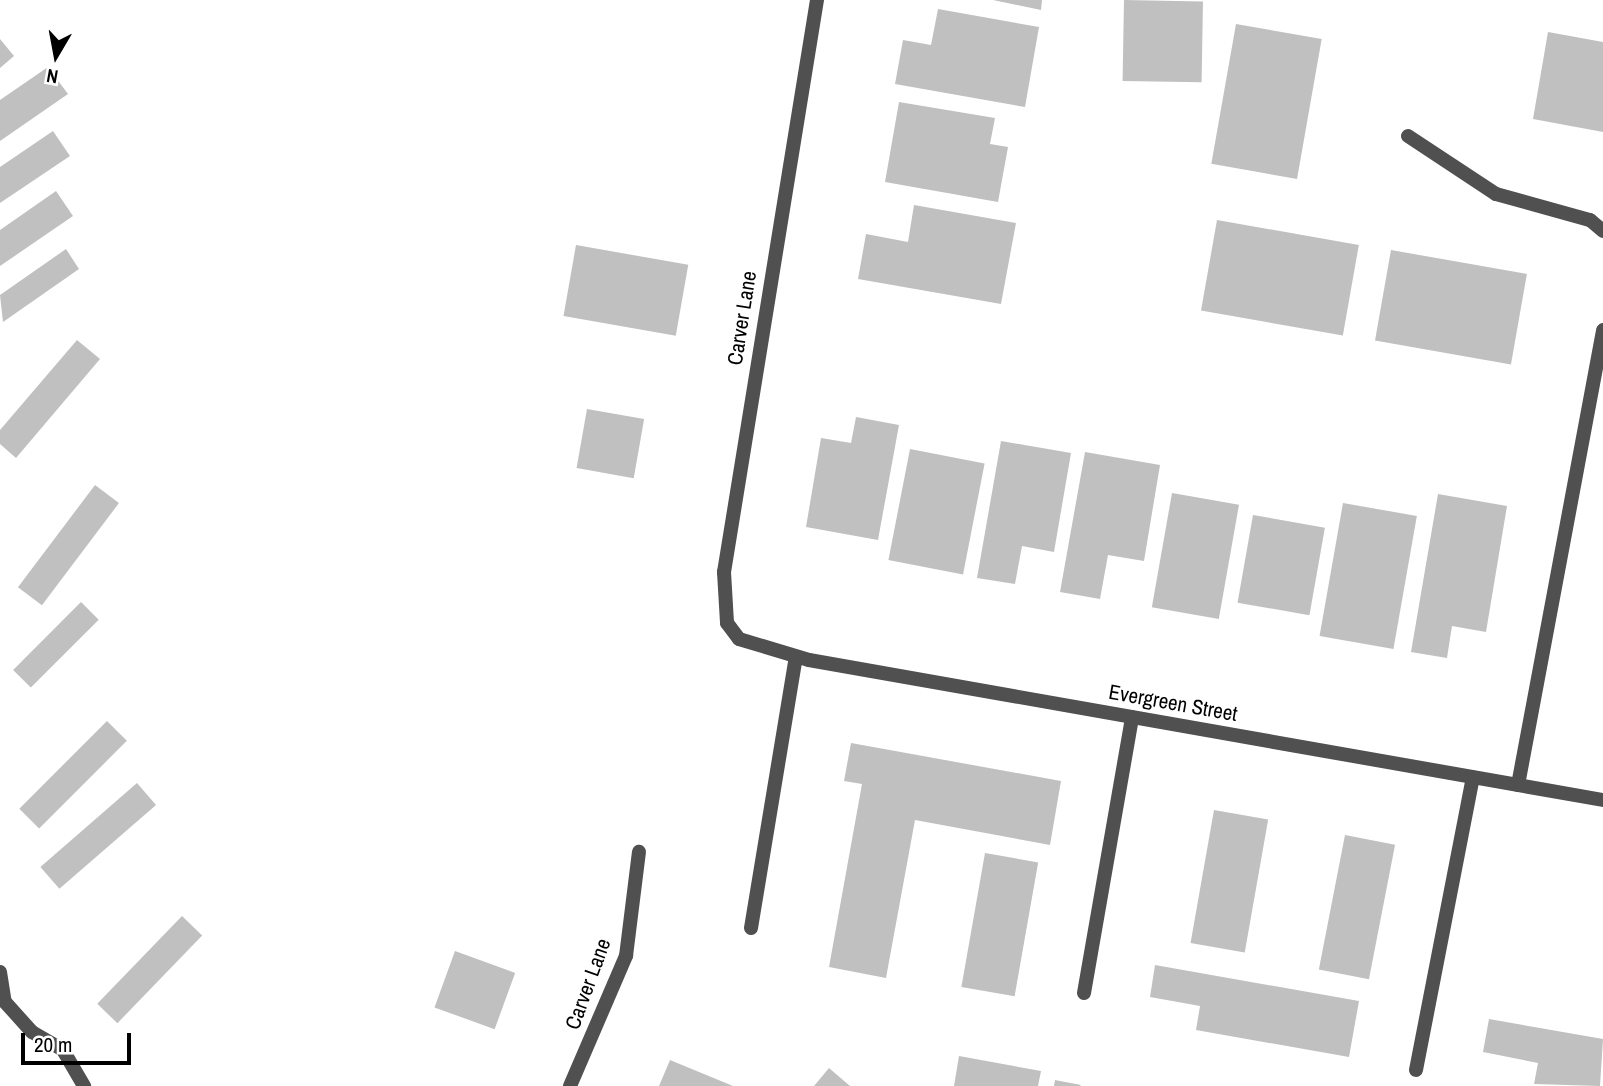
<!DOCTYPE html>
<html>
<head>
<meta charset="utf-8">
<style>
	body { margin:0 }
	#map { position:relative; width:1603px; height:1086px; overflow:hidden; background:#fff; font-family:"Archivo Narrow",sans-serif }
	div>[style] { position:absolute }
	.building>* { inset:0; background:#c0c0c0; transform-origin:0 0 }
	.service>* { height:14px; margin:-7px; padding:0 7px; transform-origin:7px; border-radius:7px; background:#505050 }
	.minor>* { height:14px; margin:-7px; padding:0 7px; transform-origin:7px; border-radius:7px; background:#505050 }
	span { translate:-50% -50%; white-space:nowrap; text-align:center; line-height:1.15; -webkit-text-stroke:5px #fff; paint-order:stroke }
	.street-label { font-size:21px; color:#000 }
	.north { position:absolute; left:21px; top:21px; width:70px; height:70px; -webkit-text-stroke:5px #fff; paint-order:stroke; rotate:190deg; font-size:19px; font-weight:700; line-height:28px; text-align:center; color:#000 }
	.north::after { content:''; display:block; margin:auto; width:24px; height:32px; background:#000; clip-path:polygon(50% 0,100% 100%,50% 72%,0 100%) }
	.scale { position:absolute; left:21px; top:1033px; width:110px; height:32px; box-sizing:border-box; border:4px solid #000; border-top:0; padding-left:9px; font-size:21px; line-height:24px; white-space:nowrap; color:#000; -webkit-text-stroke:5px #fff; paint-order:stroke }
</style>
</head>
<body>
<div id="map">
	<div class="building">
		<div style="clip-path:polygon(993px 0,1042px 0,1041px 10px)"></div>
		<div style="left:1124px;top:0;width:79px;height:81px;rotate:1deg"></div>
		<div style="clip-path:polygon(938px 9px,1039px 27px,1025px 107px,895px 84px,903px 40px,931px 45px)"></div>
		<div style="left:1236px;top:24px;width:87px;height:142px;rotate:10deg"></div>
		<div style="clip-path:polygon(1548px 32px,1603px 42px,1603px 132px,1533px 119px)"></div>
		<div style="clip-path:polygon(0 39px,14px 56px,0 68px)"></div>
		<div style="clip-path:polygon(48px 67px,68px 94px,0 141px,0 100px)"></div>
		<div style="clip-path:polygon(899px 102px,995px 118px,990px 144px,1008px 147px,998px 202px,885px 182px)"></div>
		<div style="clip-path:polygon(53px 131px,70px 156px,0 203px,0 167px)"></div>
		<div style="clip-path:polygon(56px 191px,73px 216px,0 266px,0 230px)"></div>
		<div style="clip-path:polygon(914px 205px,1016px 223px,1001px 304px,858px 279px,866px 234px,908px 242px)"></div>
		<div style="left:1217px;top:220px;width:144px;height:92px;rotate:10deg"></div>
		<div style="left:576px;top:245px;width:114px;height:72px;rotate:10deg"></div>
		<div style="clip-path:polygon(66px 249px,79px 269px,3px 322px,0 295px)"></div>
		<div style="left:1391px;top:250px;width:138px;height:92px;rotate:10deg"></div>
		<div style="clip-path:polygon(77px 340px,100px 359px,16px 458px,0 444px,0 430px)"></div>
		<div style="left:587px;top:409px;width:58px;height:60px;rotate:10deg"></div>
		<div style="clip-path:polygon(856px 417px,899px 425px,878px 540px,806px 527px,821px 438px,851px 443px)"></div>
		<div style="clip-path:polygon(1001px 441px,1071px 453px,1054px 552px,1022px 546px,1015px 584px,977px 578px)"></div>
		<div style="left:910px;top:449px;width:76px;height:113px;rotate:11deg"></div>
		<div style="clip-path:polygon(1085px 452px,1160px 465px,1144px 561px,1108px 555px,1100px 599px,1060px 592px)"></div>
		<div style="left:95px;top:485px;width:30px;height:128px;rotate:37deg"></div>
		<div style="left:1172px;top:493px;width:68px;height:116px;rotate:10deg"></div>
		<div style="clip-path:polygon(1438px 494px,1507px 506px,1486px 632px,1452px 626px,1447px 658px,1411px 652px)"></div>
		<div style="left:1343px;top:503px;width:75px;height:135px;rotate:10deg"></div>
		<div style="left:1253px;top:515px;width:73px;height:89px;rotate:10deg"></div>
		<div style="left:81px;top:602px;width:25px;height:96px;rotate:45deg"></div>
		<div style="left:107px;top:721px;width:28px;height:124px;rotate:45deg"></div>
		<div style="clip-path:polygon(851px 743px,1061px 781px,1050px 845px,915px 820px,886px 978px,829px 967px,862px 784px,844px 781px)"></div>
		<div style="left:137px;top:783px;width:29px;height:128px;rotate:49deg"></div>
		<div style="left:1214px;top:810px;width:55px;height:135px;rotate:10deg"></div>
		<div style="left:1345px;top:835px;width:51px;height:137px;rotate:11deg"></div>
		<div style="left:985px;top:853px;width:54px;height:136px;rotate:10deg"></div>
		<div style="left:182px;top:916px;width:28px;height:122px;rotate:44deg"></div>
		<div style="left:455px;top:951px;width:64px;height:60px;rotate:20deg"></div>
		<div style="clip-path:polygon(1155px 965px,1359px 1001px,1349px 1057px,1196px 1030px,1200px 1006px,1150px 997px)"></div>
		<div style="clip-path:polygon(1489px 1019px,1603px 1039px,1600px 1086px,1534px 1084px,1538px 1063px,1483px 1052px)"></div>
		<div style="clip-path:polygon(959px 1056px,1041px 1071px,1038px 1086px,954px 1086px)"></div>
		<div style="clip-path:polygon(670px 1060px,733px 1086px,659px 1086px)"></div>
		<div style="clip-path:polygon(829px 1068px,850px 1086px,814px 1086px)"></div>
		<div style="clip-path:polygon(1055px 1080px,1081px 1085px,1080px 1086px,1054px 1086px)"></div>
	</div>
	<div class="service">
		<div style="left:1408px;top:136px;width:105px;rotate:33.4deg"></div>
		<div style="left:1496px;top:194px;width:98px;rotate:15.5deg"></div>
		<div style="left:1590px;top:220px;width:17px;rotate:40deg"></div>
		<div style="left:1518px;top:785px;width:463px;rotate:-79.4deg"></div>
		<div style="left:751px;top:928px;width:275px;rotate:-80.6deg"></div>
		<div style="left:0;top:972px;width:30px;rotate:81deg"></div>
		<div style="left:5px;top:1002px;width:40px;rotate:48deg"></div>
		<div style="left:32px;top:1032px;width:36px;rotate:30deg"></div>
		<div style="left:63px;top:1050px;width:42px;rotate:59.7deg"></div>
		<div style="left:1084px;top:993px;width:280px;rotate:-80.1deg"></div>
		<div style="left:1416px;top:1070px;width:298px;rotate:-79deg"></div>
	</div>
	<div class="minor">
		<div style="left:817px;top:0;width:580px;rotate:99.23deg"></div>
		<div style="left:724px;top:572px;width:51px;rotate:86.6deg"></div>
		<div style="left:727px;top:623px;width:20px;rotate:53deg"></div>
		<div style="left:739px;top:639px;width:73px;rotate:16.7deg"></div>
		<div style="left:809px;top:660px;width:806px;rotate:10deg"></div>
		<div style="left:570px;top:1086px;width:142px;rotate:-66.7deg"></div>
		<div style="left:626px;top:956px;width:105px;rotate:-82.9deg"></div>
	</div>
	<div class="street-label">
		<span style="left:742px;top:318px;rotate:-81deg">Carver Lane</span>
		<span style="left:1173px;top:703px;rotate:10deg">Evergreen Street</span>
		<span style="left:588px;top:984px;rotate:-70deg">Carver Lane</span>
	</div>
	<div class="north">N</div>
	<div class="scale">20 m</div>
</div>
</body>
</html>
